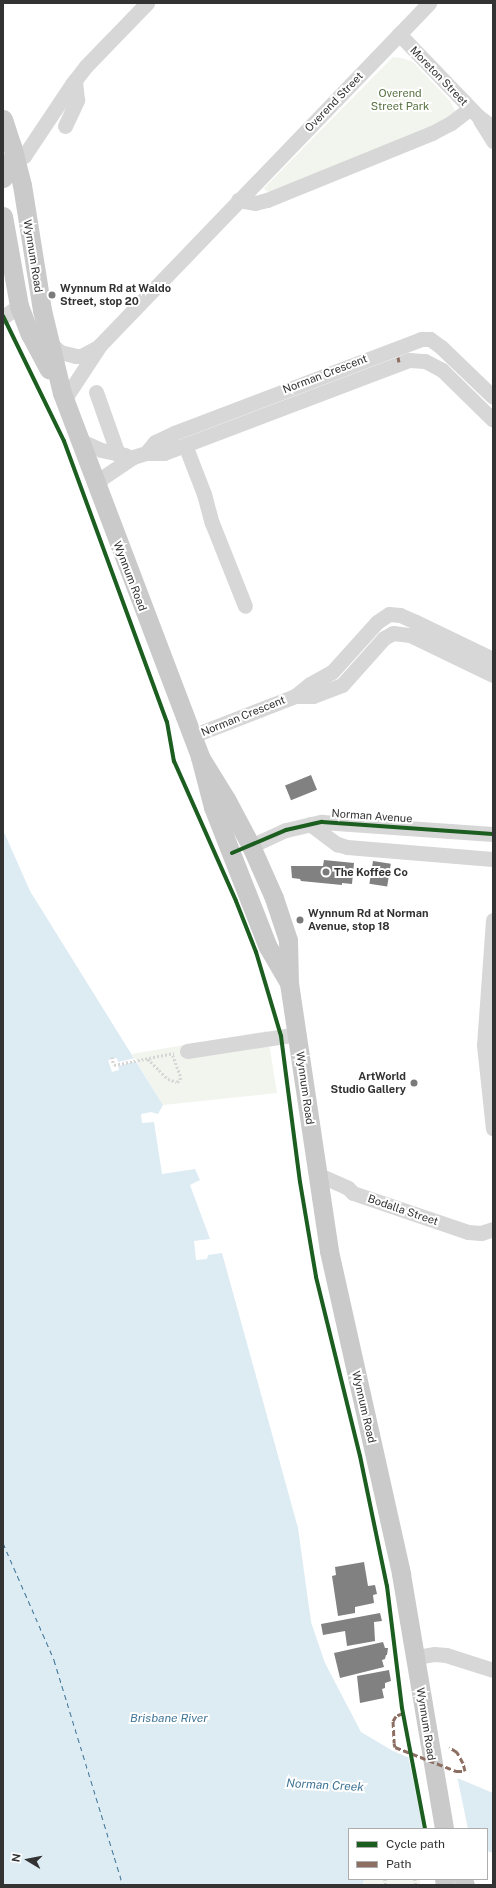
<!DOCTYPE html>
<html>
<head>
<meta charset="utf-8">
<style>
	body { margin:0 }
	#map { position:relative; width:496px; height:1888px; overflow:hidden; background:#fff; font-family:"Public Sans",sans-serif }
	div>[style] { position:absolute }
	.green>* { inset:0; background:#f1f5ed; transform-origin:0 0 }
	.water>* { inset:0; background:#ddebf3 }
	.pier>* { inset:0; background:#fff }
	.ferry>* { height:1px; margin-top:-0.5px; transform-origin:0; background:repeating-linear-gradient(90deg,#3f7597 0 5px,transparent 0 9px) }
	.building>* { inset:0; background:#818181; transform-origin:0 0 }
	.path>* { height:2.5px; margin-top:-1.25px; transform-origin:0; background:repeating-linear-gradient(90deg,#d6d6d6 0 2px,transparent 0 4px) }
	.minor>* { height:15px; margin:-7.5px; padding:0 7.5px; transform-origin:7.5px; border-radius:7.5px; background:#d7d7d7 }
	.major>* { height:19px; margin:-9.5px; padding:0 9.5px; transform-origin:9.5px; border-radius:9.5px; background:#cacaca }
	.quiet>* { height:3px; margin-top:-1.5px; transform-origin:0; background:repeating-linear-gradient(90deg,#8d6e63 0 6px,transparent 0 9px) }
	.cycleway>* { height:4px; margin:-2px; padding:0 2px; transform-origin:2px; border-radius:2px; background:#1b5e20 }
	.dots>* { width:11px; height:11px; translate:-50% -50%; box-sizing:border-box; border:2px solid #fff; border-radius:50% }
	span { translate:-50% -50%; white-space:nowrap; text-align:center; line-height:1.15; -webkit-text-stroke:4px #fff; paint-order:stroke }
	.street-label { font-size:11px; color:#333 }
	.park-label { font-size:11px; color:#56703f }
	.poi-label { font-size:11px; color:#333; font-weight:700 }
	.left { translate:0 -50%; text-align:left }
	.right { translate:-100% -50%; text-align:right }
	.water-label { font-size:12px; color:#3f7597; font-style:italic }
	.frame { position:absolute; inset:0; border:4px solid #333; pointer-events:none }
	.legend { position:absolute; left:348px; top:1828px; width:140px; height:52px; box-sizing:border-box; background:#fff; border:1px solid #adadad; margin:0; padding:5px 7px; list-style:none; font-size:12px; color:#333 }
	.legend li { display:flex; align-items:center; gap:8px; height:20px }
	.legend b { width:20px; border:1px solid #adadad }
	.north { position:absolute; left:8px; top:1840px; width:40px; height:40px; -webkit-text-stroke:3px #fff; paint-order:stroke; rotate:280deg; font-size:11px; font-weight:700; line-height:16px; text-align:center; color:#333 }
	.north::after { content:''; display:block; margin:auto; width:14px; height:18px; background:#333; clip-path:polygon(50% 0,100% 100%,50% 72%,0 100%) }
</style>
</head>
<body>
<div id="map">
	<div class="green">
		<div style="clip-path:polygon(393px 57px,402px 58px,413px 62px,450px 101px,455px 110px,453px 116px,445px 121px,270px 192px,266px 191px,264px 188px)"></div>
		<div style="clip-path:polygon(267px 1031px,277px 1093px,163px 1105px,132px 1054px)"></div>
		<div style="left:364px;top:1879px;width:56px;height:6px"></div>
	</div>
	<div class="water">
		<div style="clip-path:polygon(3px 830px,30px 891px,163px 1105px,158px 1114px,151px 1112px,141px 1114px,142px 1123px,154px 1122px,162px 1174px,195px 1169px,200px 1180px,190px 1185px,210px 1239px,194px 1241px,196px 1260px,207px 1259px,208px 1255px,222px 1253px,298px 1528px,311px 1622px,325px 1663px,361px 1732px,393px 1751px,493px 1793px,493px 1853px,487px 1851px,487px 1829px,349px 1829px,349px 1879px,364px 1879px,363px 1885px,3px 1885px)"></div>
	</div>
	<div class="pier">
		<div style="clip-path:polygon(117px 1058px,118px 1062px,135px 1058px,137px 1061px,118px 1066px,119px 1070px,112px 1072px,108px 1060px)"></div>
		<div style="clip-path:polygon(408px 1755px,457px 1776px,468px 1829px,423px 1829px)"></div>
	</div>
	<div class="ferry">
		<div style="left:3px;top:1543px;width:128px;rotate:66.4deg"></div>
		<div style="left:54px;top:1660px;width:235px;rotate:73deg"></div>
	</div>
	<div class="building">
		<div style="left:311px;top:775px;width:16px;height:28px;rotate:68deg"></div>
		<div style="clip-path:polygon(324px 860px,354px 863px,352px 884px,342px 883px,342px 885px,301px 881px,300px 879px,292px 878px,291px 866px,323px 866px)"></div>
		<div style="left:373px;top:861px;width:18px;height:23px;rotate:9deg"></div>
		<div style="clip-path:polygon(364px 1562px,368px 1586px,375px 1585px,377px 1594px,373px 1595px,374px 1603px,355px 1607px,355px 1613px,338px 1616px,332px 1576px,336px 1575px,335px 1567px)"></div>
		<div style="clip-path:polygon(380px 1613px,382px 1621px,374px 1622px,375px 1641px,347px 1646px,345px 1631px,323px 1635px,321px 1624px)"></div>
		<div style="clip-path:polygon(383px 1642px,385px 1648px,388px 1648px,387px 1655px,386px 1655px,385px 1659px,382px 1660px,384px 1667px,340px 1678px,334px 1653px)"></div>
		<div style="clip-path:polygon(389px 1670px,391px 1681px,385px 1683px,385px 1688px,382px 1689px,384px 1698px,360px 1703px,357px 1676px)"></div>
	</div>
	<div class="path">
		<div style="left:112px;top:1057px;width:8px;rotate:76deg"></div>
		<div style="left:114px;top:1065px;width:61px;rotate:-11.3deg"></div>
		<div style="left:148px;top:1059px;width:28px;rotate:45deg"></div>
		<div style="left:168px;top:1079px;width:9px;rotate:18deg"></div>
		<div style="left:177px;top:1082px;width:4px;rotate:-34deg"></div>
		<div style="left:180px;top:1080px;width:4px;rotate:-90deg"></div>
		<div style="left:180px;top:1076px;width:23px;rotate:-110deg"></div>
		<div style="left:385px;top:1879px;width:6px;rotate:81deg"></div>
		<div style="left:415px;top:1879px;width:6px;rotate:81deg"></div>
	</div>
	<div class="minor">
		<div style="left:399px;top:34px;width:115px;rotate:46.1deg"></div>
		<div style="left:479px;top:117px;width:17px;rotate:36deg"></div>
		<div style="left:480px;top:120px;width:25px;rotate:58deg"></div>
		<div style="left:65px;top:126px;width:29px;rotate:-65deg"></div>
		<div style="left:77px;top:100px;width:20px;rotate:-96deg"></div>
		<div style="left:16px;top:160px;width:9px;rotate:-27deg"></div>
		<div style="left:24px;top:156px;width:87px;rotate:-56.3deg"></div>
		<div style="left:72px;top:84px;width:23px;rotate:-52deg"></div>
		<div style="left:86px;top:66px;width:88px;rotate:-45.9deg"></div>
		<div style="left:238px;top:200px;width:17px;rotate:10deg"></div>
		<div style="left:255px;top:203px;width:12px;rotate:-14deg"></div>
		<div style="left:267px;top:200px;width:178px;rotate:-22.1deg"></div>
		<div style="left:432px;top:133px;width:21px;rotate:-28deg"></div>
		<div style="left:451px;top:123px;width:24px;rotate:-38deg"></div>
		<div style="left:3px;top:317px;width:19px;rotate:-35deg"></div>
		<div style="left:49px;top:342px;width:15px;rotate:42deg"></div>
		<div style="left:60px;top:352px;width:16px;rotate:14deg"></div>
		<div style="left:76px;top:356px;width:5px"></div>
		<div style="left:81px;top:356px;width:19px;rotate:-28deg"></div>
		<div style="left:96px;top:392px;width:66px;rotate:70.5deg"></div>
		<div style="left:64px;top:400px;width:66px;rotate:-56.8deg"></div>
		<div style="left:100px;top:345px;width:475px;rotate:-46.1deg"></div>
		<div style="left:79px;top:440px;width:24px;rotate:24deg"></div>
		<div style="left:101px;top:450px;width:25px;rotate:12deg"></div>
		<div style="left:185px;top:445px;width:53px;rotate:68.8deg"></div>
		<div style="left:204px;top:494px;width:30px;rotate:75deg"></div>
		<div style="left:212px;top:523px;width:89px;rotate:68.3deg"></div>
		<div style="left:146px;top:453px;width:14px;rotate:-51deg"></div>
		<div style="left:155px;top:442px;width:21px;rotate:-25deg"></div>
		<div style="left:174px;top:433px;width:264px;rotate:-20.8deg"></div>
		<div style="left:421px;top:339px;width:9px"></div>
		<div style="left:430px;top:339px;width:14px;rotate:36deg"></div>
		<div style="left:441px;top:347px;width:72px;rotate:43.9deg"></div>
		<div style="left:96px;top:486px;width:10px;rotate:-53deg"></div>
		<div style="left:102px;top:478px;width:37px;rotate:-34deg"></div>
		<div style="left:133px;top:457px;width:14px;rotate:-17deg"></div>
		<div style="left:146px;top:453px;width:18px"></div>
		<div style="left:164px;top:453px;width:262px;rotate:-20.8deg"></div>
		<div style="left:409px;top:360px;width:16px;rotate:4deg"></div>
		<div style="left:425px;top:361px;width:19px;rotate:28deg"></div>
		<div style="left:442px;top:370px;width:71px;rotate:44.4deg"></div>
		<div style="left:295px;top:696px;width:18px"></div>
		<div style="left:313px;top:696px;width:31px;rotate:-21deg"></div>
		<div style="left:342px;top:685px;width:63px;rotate:-48.2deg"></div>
		<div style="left:384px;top:638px;width:10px;rotate:-29deg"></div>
		<div style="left:393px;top:633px;width:17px;rotate:7deg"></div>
		<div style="left:410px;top:635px;width:92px;rotate:25.7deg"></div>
		<div style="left:192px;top:736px;width:110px;rotate:-21.2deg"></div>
		<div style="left:295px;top:696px;width:19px;rotate:-39deg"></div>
		<div style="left:310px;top:684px;width:25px;rotate:-29deg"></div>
		<div style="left:332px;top:672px;width:67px;rotate:-48deg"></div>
		<div style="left:377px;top:622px;width:14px;rotate:-34deg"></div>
		<div style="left:389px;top:614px;width:11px;rotate:5deg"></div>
		<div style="left:400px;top:615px;width:17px;rotate:24deg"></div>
		<div style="left:416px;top:622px;width:85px;rotate:25.7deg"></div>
		<div style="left:310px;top:824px;width:34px;rotate:37deg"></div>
		<div style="left:337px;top:844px;width:10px;rotate:17deg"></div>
		<div style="left:347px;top:847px;width:146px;rotate:4.7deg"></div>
		<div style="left:251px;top:846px;width:38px;rotate:-25deg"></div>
		<div style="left:286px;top:830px;width:37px;rotate:-13deg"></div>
		<div style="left:322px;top:822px;width:171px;rotate:4deg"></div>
		<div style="left:493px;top:920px;width:125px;rotate:94.1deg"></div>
		<div style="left:484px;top:1045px;width:84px;rotate:83.9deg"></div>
		<div style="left:187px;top:1051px;width:112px;rotate:-8.7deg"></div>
		<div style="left:317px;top:1174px;width:34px;rotate:24deg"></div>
		<div style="left:348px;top:1188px;width:7px;rotate:45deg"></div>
		<div style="left:353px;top:1193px;width:121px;rotate:18.7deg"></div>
		<div style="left:468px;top:1232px;width:13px;rotate:4deg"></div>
		<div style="left:481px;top:1233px;width:13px;rotate:-18deg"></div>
		<div style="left:416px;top:1657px;width:18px;rotate:-9deg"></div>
		<div style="left:434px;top:1654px;width:12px;rotate:5deg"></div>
		<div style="left:446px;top:1655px;width:49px;rotate:17.7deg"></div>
	</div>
	<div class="major">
		<div style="left:3px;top:119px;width:28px;rotate:72deg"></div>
		<div style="left:12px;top:146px;width:40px;rotate:75.6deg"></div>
		<div style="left:22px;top:185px;width:127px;rotate:80.9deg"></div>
		<div style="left:42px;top:310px;width:85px;rotate:76.5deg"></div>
		<div style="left:62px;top:393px;width:389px;rotate:69.2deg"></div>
		<div style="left:200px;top:757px;width:52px;rotate:75.4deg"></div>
		<div style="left:213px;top:807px;width:150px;rotate:68.6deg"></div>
		<div style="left:268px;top:947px;width:42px;rotate:59.7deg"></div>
		<div style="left:3px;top:178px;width:16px;rotate:-75deg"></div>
		<div style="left:7px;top:163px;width:9px;rotate:-18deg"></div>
		<div style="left:3px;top:216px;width:91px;rotate:79.9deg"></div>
		<div style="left:19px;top:306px;width:30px;rotate:69deg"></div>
		<div style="left:30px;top:334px;width:40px;rotate:62deg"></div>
		<div style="left:200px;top:757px;width:49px;rotate:58.2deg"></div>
		<div style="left:226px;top:799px;width:53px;rotate:62deg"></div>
		<div style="left:251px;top:846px;width:57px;rotate:66.1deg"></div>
		<div style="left:274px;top:898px;width:44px;rotate:71.6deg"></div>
		<div style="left:288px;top:940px;width:43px;rotate:88.7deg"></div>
		<div style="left:289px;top:983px;width:271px;rotate:81.5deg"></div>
		<div style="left:329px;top:1251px;width:331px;rotate:77.4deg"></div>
		<div style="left:401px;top:1574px;width:259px;rotate:80.4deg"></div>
		<div style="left:444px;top:1879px;width:6px;rotate:81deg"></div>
		<div style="left:463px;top:1879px;width:6px;rotate:72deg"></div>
	</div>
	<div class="quiet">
		<div style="left:398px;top:357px;width:5px;rotate:79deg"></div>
		<div style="left:403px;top:1713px;width:8px;rotate:157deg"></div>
		<div style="left:396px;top:1716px;width:6px;rotate:121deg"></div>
		<div style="left:393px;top:1721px;width:22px;rotate:87deg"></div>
		<div style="left:394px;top:1743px;width:4px;rotate:76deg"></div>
		<div style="left:395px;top:1747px;width:66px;rotate:21.5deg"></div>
		<div style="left:456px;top:1771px;width:9px"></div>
		<div style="left:465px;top:1771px;width:8px;rotate:-104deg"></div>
		<div style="left:463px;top:1763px;width:13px;rotate:-119deg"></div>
		<div style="left:457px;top:1752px;width:9px;rotate:-148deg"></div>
	</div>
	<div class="cycleway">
		<div style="left:3px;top:316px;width:139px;rotate:64deg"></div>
		<div style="left:64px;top:441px;width:299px;rotate:69.9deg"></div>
		<div style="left:167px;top:722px;width:40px;rotate:80deg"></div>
		<div style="left:174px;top:761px;width:153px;rotate:66.1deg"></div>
		<div style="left:236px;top:901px;width:55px;rotate:68.6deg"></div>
		<div style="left:256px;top:952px;width:88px;rotate:73.4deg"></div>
		<div style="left:281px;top:1036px;width:147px;rotate:82.6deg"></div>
		<div style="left:300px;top:1182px;width:96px;rotate:80.4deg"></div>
		<div style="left:316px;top:1277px;width:184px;rotate:76.2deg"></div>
		<div style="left:360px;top:1456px;width:133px;rotate:78.3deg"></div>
		<div style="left:387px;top:1586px;width:123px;rotate:83deg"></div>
		<div style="left:402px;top:1708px;width:123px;rotate:79.2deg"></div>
		<div style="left:232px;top:853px;width:59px;rotate:-23.1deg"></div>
		<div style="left:286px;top:830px;width:37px;rotate:-13deg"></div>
		<div style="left:322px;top:822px;width:171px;rotate:4deg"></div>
	</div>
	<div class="dots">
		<div style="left:52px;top:295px;background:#7a7a7a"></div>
		<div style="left:326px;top:872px;background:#7a7a7a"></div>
		<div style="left:300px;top:920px;background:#7a7a7a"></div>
		<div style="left:414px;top:1083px;background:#7a7a7a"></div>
	</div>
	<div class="street-label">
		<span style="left:439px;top:76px;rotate:46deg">Moreton Street</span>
		<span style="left:334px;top:102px;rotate:-46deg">Overend Street</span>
		<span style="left:33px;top:256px;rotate:81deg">Wynnum Road</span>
		<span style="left:325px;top:374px;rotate:-21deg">Norman Crescent</span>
		<span style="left:130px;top:576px;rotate:69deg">Wynnum Road</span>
		<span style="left:243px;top:716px;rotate:-22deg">Norman Crescent</span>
		<span style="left:372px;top:816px;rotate:4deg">Norman Avenue</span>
		<span style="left:305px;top:1088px;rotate:82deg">Wynnum Road</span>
		<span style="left:403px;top:1210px;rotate:19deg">Bodalla Street</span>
		<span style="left:364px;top:1407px;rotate:77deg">Wynnum Road</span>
		<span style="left:426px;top:1724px;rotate:81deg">Wynnum Road</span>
	</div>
	<div class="park-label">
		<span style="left:400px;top:100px">Overend<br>Street Park</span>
	</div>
	<div class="poi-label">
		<span class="left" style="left:60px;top:295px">Wynnum Rd at Waldo<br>Street, stop 20</span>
		<span class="left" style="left:334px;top:872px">The Koffee Co</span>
		<span class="left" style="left:308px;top:920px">Wynnum Rd at Norman<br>Avenue, stop 18</span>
		<span class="right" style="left:406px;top:1083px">ArtWorld<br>Studio Gallery</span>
	</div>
	<div class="water-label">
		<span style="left:169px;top:1719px">Brisbane River</span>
		<span style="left:325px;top:1786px;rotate:3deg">Norman Creek</span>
	</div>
	<div class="frame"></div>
	<ul class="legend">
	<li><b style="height:5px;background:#1b5e20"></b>Cycle path</li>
	<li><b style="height:5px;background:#8d6e63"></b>Path</li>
	</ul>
	<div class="north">N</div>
</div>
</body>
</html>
